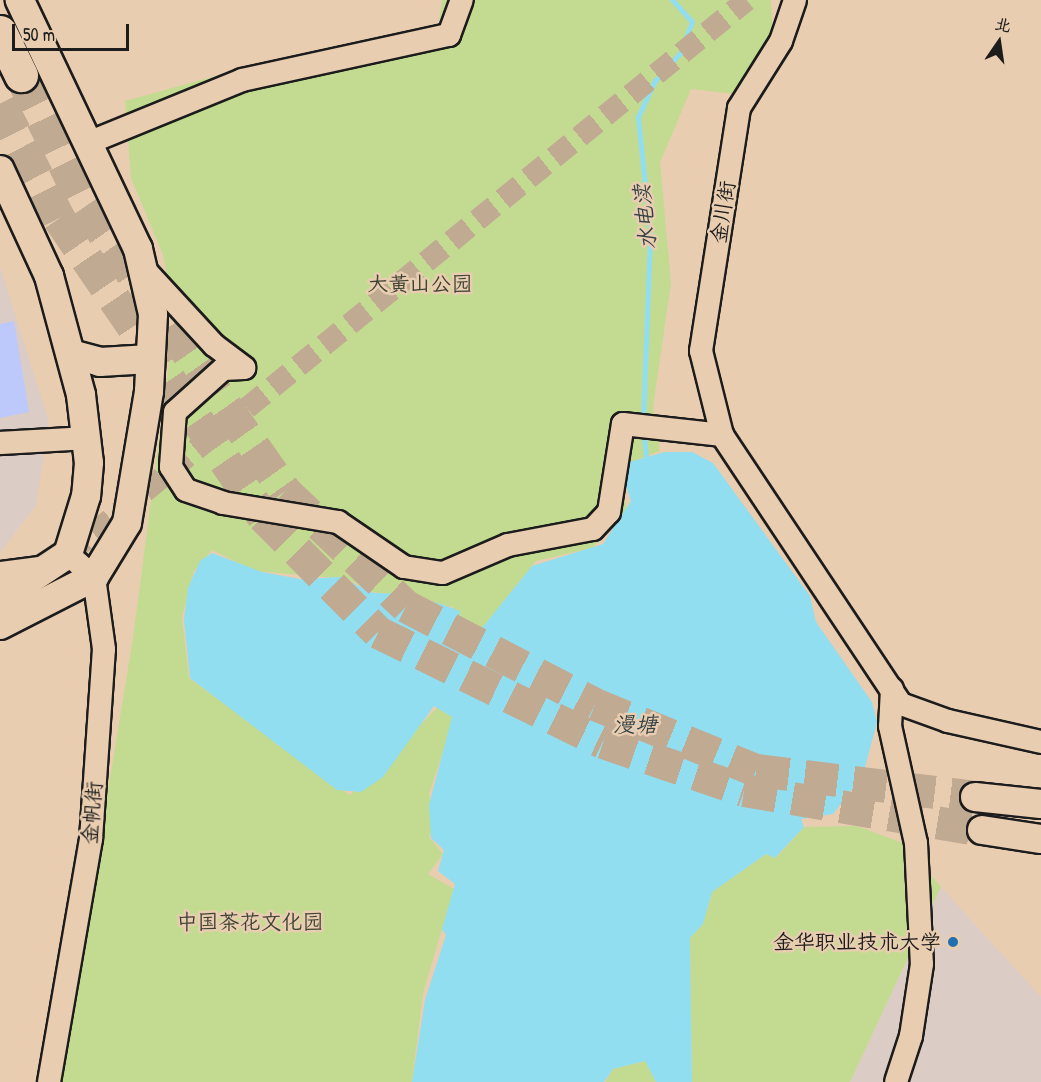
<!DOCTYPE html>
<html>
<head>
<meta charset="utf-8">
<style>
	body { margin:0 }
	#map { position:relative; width:1041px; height:1082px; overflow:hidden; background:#e9cdb0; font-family:"Patrick Hand","LXGW WenKai TC",sans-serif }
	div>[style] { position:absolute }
	.built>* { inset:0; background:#dcccc6 }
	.green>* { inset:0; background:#c3db91 }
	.water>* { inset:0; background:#90def0 }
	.stream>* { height:4.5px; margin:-2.25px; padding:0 2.25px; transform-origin:2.25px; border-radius:2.25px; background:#90def0 }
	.building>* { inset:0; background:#bdc9fa }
	.minor-tunnel>* { height:22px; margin-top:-11px; transform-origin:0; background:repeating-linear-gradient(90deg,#c0aa92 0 22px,transparent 0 33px) }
	.highway-tunnel>* { height:33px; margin-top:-16.5px; transform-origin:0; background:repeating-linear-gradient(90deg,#c0aa92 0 33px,transparent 0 49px) }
	.roads { filter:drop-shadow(2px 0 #1c1c1c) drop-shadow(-2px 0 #1c1c1c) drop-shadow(0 2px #1c1c1c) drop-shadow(0 -2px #1c1c1c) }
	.minor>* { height:22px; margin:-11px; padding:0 11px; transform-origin:11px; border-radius:11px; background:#e9cdb0 }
	.major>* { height:28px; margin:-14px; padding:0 14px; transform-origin:14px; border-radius:14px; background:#e9cdb0 }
	.highway>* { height:33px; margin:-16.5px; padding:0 16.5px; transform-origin:16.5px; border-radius:16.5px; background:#e9cdb0 }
	.dots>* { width:16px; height:16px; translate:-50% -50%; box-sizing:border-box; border:3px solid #e9cdb0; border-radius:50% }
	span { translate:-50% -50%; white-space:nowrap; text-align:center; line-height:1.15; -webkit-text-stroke:5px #e9cdb0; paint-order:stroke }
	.street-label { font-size:21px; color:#1c1c1c }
	.park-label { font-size:21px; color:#3d4233 }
	.poi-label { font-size:21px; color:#1c1c1c }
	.right { translate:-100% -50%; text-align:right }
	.water-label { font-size:22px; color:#334346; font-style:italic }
	.north { position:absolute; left:969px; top:12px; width:60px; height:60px; -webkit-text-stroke:4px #e9cdb0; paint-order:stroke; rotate:13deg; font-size:16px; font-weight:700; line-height:24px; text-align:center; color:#1c1c1c }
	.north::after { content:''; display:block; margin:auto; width:21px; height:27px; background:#1c1c1c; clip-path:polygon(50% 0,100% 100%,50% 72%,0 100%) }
	.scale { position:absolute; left:12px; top:24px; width:117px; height:27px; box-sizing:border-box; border:3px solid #1c1c1c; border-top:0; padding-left:8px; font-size:18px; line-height:21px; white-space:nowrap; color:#1c1c1c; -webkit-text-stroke:4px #e9cdb0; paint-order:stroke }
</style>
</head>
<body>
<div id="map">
	<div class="built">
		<div style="clip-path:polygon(0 267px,49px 421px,36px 505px,0 553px)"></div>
		<div style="clip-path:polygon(941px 887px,1041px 997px,1041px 1082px,850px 1082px)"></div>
	</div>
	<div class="green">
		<div style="clip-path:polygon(442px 0,771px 0,773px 39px,735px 94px,691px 89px,660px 163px,671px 283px,653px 407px,660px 451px,619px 467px,628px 513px,592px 548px,536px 561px,478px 634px,455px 625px,453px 607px,369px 591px,348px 579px,254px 571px,212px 550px,194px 571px,182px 617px,189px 678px,350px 795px,439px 706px,455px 715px,429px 794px,436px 819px,429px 837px,443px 854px,428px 874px,454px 889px,423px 993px,412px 1082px,60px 1082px,133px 638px,175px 318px,163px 255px,131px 178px,125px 101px,266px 62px,438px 27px)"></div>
		<div style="clip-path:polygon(857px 826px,903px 843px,941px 887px,850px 1082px,692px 1082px,690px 938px,703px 924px,712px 892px,766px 854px,776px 858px,804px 827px)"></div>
		<div style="clip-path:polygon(646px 1061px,656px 1082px,605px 1082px,613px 1069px)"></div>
	</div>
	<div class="water">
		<div style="clip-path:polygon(665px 452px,692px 452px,713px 463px,810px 596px,816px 622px,872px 702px,877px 722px,863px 775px,833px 814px,801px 819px,804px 827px,775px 858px,766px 854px,712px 892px,703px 924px,690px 938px,692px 1082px,656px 1082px,645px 1061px,613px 1069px,604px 1082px,412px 1082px,425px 1000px,446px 935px,442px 929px,455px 884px,438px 871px,444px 850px,431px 838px,429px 805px,452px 717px,434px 706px,383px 777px,361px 792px,337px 790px,190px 678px,184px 620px,188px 588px,200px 561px,212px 553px,262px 572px,300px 579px,340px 577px,374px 593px,405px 594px,441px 604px,460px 611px,457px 623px,478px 633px,532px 566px,603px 544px,631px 501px,619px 465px)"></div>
	</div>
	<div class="stream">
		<div style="left:643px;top:420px;width:186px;rotate:-87.8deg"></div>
		<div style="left:650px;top:234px;width:118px;rotate:-95.9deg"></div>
		<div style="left:638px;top:117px;width:40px;rotate:-65deg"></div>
		<div style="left:655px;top:81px;width:38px;rotate:-48deg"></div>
		<div style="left:680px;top:53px;width:33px;rotate:-69deg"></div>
		<div style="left:692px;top:22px;width:30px;rotate:-132deg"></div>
		<div style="left:644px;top:432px;width:30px;rotate:84deg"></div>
	</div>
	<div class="building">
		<div style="clip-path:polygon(14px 321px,29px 412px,0 418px,0 324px)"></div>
	</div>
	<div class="minor-tunnel">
		<div style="left:68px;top:554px;width:876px;rotate:-39.21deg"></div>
	</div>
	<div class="highway-tunnel">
		<div style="left:21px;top:75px;width:146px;rotate:64deg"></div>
		<div style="left:85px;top:206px;width:348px;rotate:54.9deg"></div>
		<div style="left:285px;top:491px;width:167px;rotate:43.5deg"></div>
		<div style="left:406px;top:606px;width:213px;rotate:27.4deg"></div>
		<div style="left:595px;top:704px;width:174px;rotate:22.3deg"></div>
		<div style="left:756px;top:770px;width:221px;rotate:7deg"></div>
		<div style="left:0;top:103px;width:129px;rotate:62.8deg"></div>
		<div style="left:59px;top:218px;width:361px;rotate:55.6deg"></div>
		<div style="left:263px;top:516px;width:163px;rotate:45.2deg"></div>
		<div style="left:378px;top:632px;width:250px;rotate:26.1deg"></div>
		<div style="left:603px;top:742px;width:149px;rotate:18.8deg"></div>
		<div style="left:744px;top:790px;width:241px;rotate:9.5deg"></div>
	</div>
	<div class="roads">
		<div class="minor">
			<div style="left:88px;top:143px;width:166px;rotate:-22.2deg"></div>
			<div style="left:242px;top:80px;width:212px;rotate:-12.3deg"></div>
			<div style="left:449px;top:35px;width:37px;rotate:-70deg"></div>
			<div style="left:143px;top:268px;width:105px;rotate:47.3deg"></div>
			<div style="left:214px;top:345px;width:38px;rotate:37deg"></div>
			<div style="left:244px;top:368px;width:21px;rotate:177deg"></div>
			<div style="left:223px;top:369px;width:64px;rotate:138.1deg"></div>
			<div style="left:175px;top:412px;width:55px;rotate:94.2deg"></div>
			<div style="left:171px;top:467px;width:27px;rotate:57deg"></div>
			<div style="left:186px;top:490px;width:39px;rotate:19deg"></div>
			<div style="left:223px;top:503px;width:117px;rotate:9.4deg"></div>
			<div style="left:338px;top:522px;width:80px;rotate:34.3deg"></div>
			<div style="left:404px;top:567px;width:39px;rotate:9deg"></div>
			<div style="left:443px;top:573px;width:71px;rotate:-23.3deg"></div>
			<div style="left:508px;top:545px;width:86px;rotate:-10.7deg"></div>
			<div style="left:593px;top:529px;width:23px;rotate:-47deg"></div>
			<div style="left:609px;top:512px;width:89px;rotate:-81deg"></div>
			<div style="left:623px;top:424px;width:100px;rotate:6.3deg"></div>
			<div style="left:722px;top:435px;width:323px;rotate:56.4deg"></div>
			<div style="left:901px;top:704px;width:50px;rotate:19.9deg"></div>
			<div style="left:948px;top:721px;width:95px;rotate:12.7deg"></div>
			<div style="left:722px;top:435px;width:87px;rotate:-104deg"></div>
			<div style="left:701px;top:351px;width:246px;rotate:-81.1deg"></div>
			<div style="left:739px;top:108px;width:79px;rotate:-57.9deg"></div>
			<div style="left:781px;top:41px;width:43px;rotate:-71.1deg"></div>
			<div style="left:0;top:443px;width:86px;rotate:-3.3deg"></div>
			<div style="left:0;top:573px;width:46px;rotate:-7.4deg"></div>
			<div style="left:892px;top:689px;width:37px;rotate:93deg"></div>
			<div style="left:890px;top:726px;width:120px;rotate:77.5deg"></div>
			<div style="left:916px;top:843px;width:121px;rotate:87.2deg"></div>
			<div style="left:922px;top:964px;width:73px;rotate:98.7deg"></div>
			<div style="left:911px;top:1036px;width:48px;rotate:108.1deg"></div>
			<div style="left:49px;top:1082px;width:247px;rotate:-80.2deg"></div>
			<div style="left:91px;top:839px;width:190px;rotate:-86.1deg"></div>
			<div style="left:104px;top:649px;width:73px;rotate:-97.9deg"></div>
			<div style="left:94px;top:577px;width:35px;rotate:-139deg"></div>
		</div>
		<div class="major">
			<div style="left:0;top:170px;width:117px;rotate:65.2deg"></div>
			<div style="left:49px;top:276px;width:123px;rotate:74.9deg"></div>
			<div style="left:81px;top:395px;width:68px;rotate:83.3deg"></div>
			<div style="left:89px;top:463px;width:33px;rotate:95deg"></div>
			<div style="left:86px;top:496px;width:61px;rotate:107.2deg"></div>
			<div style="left:68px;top:554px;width:82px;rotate:146.5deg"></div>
			<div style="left:71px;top:354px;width:30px;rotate:15deg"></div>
			<div style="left:100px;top:362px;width:50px;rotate:-3.4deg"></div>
			<div style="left:0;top:625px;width:106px;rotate:-27.1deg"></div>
			<div style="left:94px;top:577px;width:63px;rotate:-58.6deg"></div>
			<div style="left:127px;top:523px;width:134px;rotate:-80.5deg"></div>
			<div style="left:149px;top:391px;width:77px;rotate:-87deg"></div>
			<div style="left:153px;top:314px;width:67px;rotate:-103deg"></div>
			<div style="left:138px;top:249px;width:276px;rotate:-115.4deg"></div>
			<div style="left:975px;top:797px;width:66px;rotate:6.1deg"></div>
			<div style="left:982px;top:830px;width:60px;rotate:8.7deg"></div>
		</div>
		<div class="highway">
			<div style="left:0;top:32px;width:48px;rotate:64deg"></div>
		</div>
	</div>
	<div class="dots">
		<div style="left:953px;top:942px;background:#1f6fb2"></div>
	</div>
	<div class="street-label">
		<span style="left:723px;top:212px;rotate:-81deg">金川街</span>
		<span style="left:92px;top:813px;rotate:-85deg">金帆街</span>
	</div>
	<div class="park-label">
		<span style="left:420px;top:284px">大黄山公园</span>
		<span style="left:250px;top:922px">中国茶花文化园</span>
	</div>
	<div class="poi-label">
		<span class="right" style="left:941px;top:942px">金华职业技术大学</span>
	</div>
	<div class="water-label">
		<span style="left:645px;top:217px;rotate:-96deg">水电渎</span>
		<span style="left:635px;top:725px">漫塘</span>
	</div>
	<div class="north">北</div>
	<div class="scale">50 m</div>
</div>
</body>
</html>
